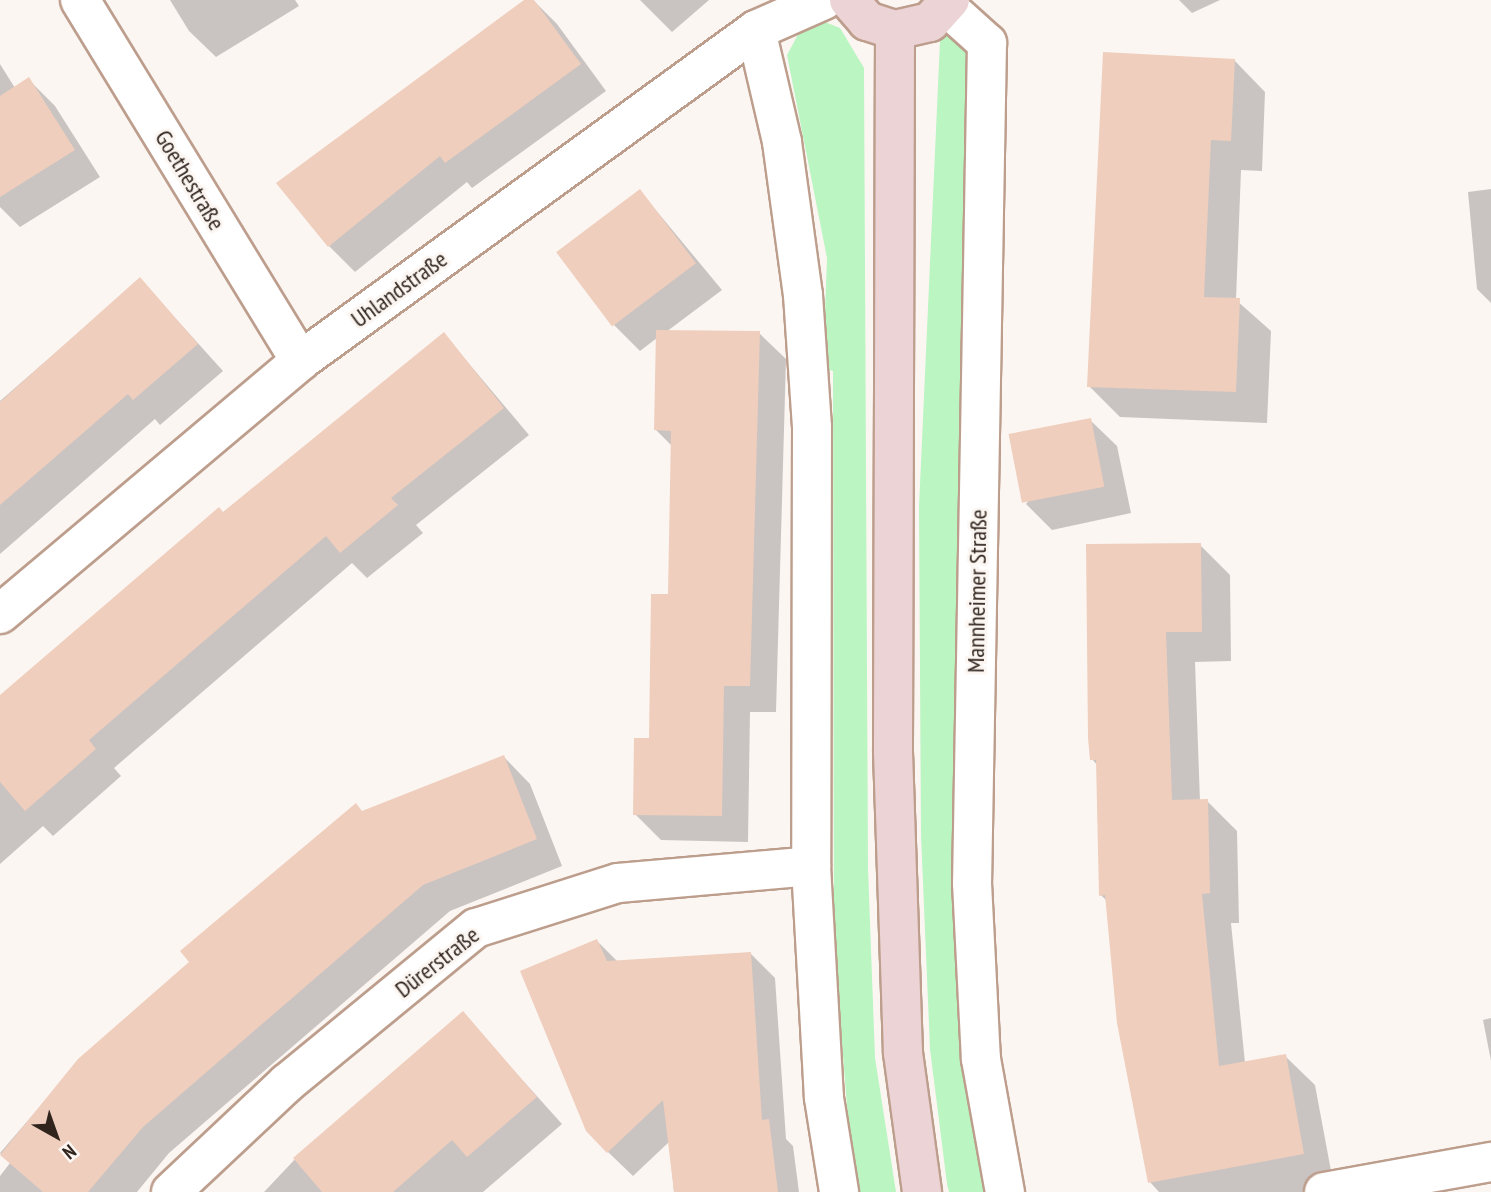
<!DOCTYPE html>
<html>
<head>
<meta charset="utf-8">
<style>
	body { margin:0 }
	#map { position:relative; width:1491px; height:1192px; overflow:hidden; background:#fcf6f2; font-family:"PT Sans Narrow",sans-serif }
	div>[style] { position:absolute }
	.green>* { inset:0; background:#baf5c2 }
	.shadow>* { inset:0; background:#0003 }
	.building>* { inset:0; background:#efcebd; transform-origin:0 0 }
	.roads { filter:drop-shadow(2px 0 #bd9e8d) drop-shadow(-2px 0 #bd9e8d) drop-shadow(0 2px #bd9e8d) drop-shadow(0 -2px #bd9e8d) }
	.minor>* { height:38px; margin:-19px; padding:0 19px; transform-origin:19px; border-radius:19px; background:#fff }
	.secondary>* { height:38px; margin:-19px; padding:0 19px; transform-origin:19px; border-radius:19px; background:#ecd4d6 }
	span { translate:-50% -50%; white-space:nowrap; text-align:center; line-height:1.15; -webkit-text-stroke:6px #fcf6f2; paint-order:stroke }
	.street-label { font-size:24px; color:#30241d }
	.north { position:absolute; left:21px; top:1101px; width:70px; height:70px; -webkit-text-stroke:5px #fcf6f2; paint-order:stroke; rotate:140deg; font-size:19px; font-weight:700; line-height:28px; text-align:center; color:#30241d }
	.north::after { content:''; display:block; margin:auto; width:24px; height:32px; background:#30241d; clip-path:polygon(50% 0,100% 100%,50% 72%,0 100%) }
</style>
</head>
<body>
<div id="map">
	<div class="green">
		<div style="clip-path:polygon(825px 22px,840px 28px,864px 68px,868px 868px,875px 1058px,896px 1192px,859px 1192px,849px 1131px,834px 941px,833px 371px,823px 368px,827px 258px,787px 55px,801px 29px)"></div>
		<div style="clip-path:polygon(951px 25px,967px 38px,955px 856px,988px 1192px,949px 1192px,947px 1184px,930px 1049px,921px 835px,919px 507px,940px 41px)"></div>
	</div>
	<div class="shadow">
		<div style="clip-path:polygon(170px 0,295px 0,299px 6px,216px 57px,189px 31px)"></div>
		<div style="clip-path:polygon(527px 0,533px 0,557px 24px,606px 91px,472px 188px,467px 182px,355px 272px,329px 246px)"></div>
		<div style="clip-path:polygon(640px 0,709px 0,672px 32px)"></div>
		<div style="clip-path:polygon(1179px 0,1220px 0,1192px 13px)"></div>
		<div style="clip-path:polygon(1234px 60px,1265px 92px,1262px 171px,1241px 170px,1236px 300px,1271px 331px,1267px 423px,1120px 417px,1089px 386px)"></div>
		<div style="clip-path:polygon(0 64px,15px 88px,29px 80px,55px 106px,100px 177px,20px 227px,0 207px)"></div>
		<div style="clip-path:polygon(1491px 189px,1491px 303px,1477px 289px,1468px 192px)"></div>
		<div style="clip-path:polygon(640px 191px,722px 290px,666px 332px,759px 333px,786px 359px,776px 712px,750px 712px,748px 842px,661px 840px,635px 814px,651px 740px,670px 595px,673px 447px,656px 430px,657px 338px,640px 351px,614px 325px)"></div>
		<div style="clip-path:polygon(140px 279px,223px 371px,160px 425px,155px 419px,0 554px,0 401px)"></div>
		<div style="clip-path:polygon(444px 334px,529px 435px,416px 525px,423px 533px,367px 578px,352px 563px,114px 768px,121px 776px,53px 836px,43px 826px,0 864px,0 698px)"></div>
		<div style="clip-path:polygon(1090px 420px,1117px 446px,1131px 513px,1052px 530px,1026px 504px)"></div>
		<div style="clip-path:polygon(1200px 545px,1230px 575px,1231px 661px,1195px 662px,1200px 801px,1207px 801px,1237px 831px,1239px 923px,1231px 923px,1245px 1063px,1285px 1056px,1315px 1085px,1334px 1187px,1304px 1192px,1159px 1192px,1150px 1182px,1108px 902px,1101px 895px,1098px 766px,1092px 759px)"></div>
		<div style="clip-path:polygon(504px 757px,530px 784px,562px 866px,450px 911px,169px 1153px,137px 1192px,0 1192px,0 1176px,10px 1163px,0 1153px,80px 1060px,363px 813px)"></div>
		<div style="clip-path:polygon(597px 941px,618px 962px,750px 953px,775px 978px,786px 1139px,793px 1146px,799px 1192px,674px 1192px,669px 1142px,633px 1176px,608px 1152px)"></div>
		<div style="clip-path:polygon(463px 1014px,562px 1124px,483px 1192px,264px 1192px,298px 1156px)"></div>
		<div style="clip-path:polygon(1491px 1018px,1491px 1061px,1483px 1020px)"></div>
	</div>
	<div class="building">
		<div style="clip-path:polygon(524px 0,534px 0,581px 64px,445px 163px,440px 156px,328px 247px,276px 183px)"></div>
		<div style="clip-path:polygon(1103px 52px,1235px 59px,1231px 141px,1211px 140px,1204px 297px,1240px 298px,1236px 392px,1087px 387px)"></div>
		<div style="clip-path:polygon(29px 77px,75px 150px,0 197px,0 96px)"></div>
		<div style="left:640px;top:189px;width:93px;height:105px;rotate:53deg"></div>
		<div style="clip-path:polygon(140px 277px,198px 344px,133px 400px,128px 394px,0 505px,0 402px)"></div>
		<div style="clip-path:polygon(656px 330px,760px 331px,750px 686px,724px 686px,722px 816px,633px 815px,634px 738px,649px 738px,651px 594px,668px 594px,671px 431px,654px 430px)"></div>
		<div style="clip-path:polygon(444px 332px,504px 408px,391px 498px,398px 505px,340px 553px,326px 536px,89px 740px,96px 749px,25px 811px,0 782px,0 695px,219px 507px,223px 512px)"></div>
		<div style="left:1091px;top:418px;width:70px;height:84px;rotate:79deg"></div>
		<div style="clip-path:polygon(1201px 543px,1202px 632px,1166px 632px,1172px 800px,1208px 799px,1210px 893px,1202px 894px,1219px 1066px,1286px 1054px,1304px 1154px,1148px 1183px,1117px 1023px,1105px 895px,1099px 896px,1096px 760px,1090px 760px,1088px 738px,1086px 544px)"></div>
		<div style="clip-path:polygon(504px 755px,537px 839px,423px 885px,143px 1127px,88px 1192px,43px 1192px,0 1155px,78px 1059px,189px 962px,180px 951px,356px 803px,362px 811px)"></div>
		<div style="clip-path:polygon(597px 939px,607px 961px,751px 952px,762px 1120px,769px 1119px,778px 1192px,674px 1192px,663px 1100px,607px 1153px,586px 1131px,520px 971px)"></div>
		<div style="clip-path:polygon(463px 1011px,537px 1097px,467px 1157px,452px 1140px,393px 1192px,322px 1192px,293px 1158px)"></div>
	</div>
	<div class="roads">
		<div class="minor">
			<div style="left:80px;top:0;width:423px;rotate:58.6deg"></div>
			<div style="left:947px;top:7px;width:54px;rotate:42deg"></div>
			<div style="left:987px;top:43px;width:840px;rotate:91.02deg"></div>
			<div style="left:972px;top:883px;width:176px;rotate:87.1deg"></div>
			<div style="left:981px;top:1059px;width:135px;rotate:79.8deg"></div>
			<div style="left:756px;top:30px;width:115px;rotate:76.9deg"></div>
			<div style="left:782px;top:142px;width:154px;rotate:82.2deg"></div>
			<div style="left:803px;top:295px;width:132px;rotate:86.1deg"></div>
			<div style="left:812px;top:427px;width:439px;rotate:90.1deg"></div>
			<div style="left:811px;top:866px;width:232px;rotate:86.8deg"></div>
			<div style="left:824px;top:1098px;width:95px;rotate:80.9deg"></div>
			<div style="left:0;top:614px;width:392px;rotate:-40.1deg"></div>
			<div style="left:300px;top:361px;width:563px;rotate:-35.98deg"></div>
			<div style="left:756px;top:30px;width:74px;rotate:-23.8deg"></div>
			<div style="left:171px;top:1192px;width:159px;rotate:-43.2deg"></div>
			<div style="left:287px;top:1083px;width:244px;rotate:-39.4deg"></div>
			<div style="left:476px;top:928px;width:149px;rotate:-17.6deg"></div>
			<div style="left:618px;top:883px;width:194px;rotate:-5deg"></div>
			<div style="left:1324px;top:1192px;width:170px;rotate:-10.2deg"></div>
		</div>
		<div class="secondary">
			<div style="left:849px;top:0;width:28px;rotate:49deg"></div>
			<div style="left:867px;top:21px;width:29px;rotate:18deg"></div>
			<div style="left:895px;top:30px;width:36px;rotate:-13deg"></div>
			<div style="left:930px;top:22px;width:30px;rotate:-48deg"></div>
			<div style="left:895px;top:30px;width:722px;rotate:90.16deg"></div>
			<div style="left:893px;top:752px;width:301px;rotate:88.1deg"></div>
			<div style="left:903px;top:1053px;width:140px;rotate:82.2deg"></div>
		</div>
	</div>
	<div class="street-label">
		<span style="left:190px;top:180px;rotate:59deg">Goethestraße</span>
		<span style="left:399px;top:289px;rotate:-36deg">Uhlandstraße</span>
		<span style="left:977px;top:591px;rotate:-89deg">Mannheimer Straße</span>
		<span style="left:437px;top:962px;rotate:-38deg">Dürerstraße</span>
	</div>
	<div class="north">N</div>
</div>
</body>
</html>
